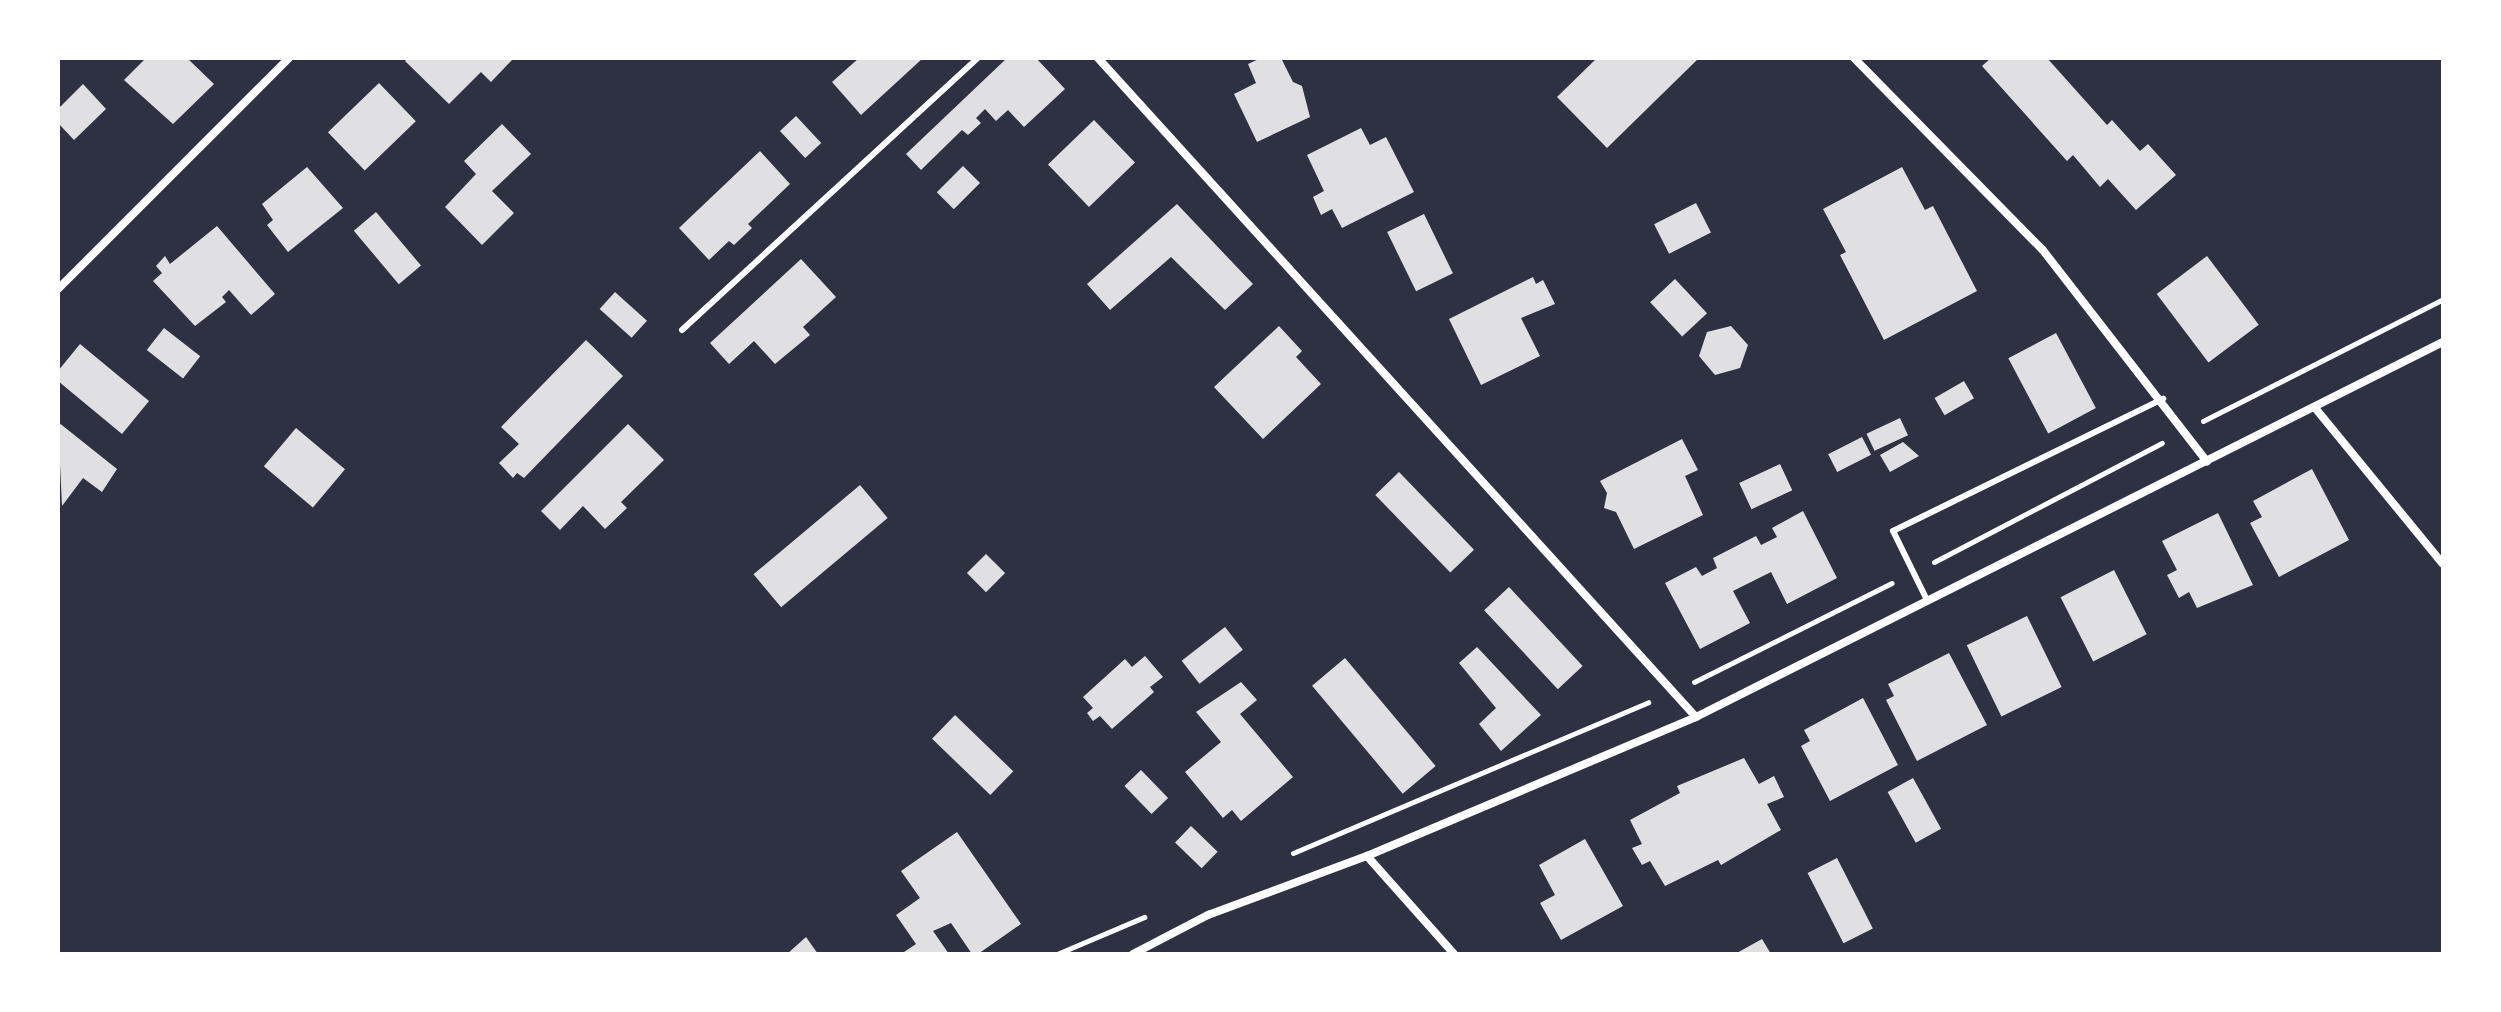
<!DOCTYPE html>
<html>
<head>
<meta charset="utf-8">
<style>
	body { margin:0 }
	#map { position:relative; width:2501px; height:1012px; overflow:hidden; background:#2d3142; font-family:Raleway,sans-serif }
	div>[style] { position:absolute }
	.building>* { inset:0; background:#e0e0e3; transform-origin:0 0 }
	.path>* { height:5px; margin:-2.5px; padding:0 2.5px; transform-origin:2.5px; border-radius:2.5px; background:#fff }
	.service>* { height:6px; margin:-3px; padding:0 3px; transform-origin:3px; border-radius:3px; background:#fff }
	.minor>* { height:8px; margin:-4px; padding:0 4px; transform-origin:4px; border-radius:4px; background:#fff }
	span { translate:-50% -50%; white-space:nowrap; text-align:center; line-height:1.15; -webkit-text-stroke:8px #fff; paint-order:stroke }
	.frame { position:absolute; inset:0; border:60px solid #fff; pointer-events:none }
</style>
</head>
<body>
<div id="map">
	<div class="building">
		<div style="clip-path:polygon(146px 58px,187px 58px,214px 84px,173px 124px,124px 80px)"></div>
		<div style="clip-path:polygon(408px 58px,510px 58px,512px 60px,491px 82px,481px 72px,449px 104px,405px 61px)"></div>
		<div style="clip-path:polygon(859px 58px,923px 58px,861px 115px,832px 82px)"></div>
		<div style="clip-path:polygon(1007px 58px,1036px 58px,1065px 89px,1024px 127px,1008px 110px,996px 121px,985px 109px,976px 118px,981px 123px,968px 135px,962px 130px,921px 170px,906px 154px)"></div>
		<div style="clip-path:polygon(1261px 58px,1281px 58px,1293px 82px,1302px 86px,1310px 117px,1257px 142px,1234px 94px,1256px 83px,1248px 64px)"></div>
		<div style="clip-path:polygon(1597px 58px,1699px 58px,1607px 148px,1557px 97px)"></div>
		<div style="clip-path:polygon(1991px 58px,2047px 58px,2107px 125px,2112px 120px,2140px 151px,2148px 144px,2176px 175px,2136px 210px,2108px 179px,2100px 187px,2073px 155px,2067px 161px,1982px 66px)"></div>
		<div style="left:379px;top:83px;width:53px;height:71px;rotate:46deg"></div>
		<div style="clip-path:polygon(83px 84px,106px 109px,74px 140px,58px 123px,58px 109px)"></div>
		<div style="left:796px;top:116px;width:37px;height:22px;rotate:47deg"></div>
		<div style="left:1094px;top:120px;width:59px;height:64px;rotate:46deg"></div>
		<div style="clip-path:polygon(502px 124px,531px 154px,492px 191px,514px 213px,482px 245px,445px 207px,476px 174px,464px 161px)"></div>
		<div style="clip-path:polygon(1361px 128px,1370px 145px,1386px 137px,1414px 192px,1342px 228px,1332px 209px,1321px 215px,1313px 197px,1324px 191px,1307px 155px)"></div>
		<div style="clip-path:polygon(760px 151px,790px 184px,748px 224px,752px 228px,734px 245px,729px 241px,709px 260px,679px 228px)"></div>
		<div style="left:963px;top:166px;width:24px;height:37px;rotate:45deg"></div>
		<div style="clip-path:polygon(307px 167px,343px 208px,288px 252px,267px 225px,273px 220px,262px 204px)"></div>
		<div style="clip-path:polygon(1902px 167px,1925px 210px,1933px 206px,1977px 291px,1884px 340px,1840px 255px,1846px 252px,1823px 209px)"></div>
		<div style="left:1696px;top:203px;width:33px;height:47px;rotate:63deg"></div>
		<div style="clip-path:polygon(1177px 204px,1253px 284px,1225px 310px,1171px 257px,1110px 310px,1087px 284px)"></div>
		<div style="left:376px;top:212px;width:70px;height:29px;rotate:50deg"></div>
		<div style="left:1424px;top:214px;width:66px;height:41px;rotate:64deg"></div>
		<div style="clip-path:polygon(217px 226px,275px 294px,251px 315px,229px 290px,222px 297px,226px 302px,195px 326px,153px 281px,162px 273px,156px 266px,165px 256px,170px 264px)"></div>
		<div style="left:2207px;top:256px;width:86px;height:63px;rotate:53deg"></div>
		<div style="clip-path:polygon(801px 259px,836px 297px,803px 327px,810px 335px,775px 364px,754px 341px,729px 364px,710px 343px)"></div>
		<div style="clip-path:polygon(1533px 277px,1536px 284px,1543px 280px,1555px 304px,1521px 318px,1540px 356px,1481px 385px,1449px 319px)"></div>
		<div style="left:1675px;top:279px;width:47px;height:34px;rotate:47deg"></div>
		<div style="left:615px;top:292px;width:43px;height:23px;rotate:42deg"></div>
		<div style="clip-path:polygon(1279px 326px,1302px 351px,1296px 357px,1321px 384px,1263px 439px,1214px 387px)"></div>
		<div style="clip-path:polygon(1731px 326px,1748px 345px,1740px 368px,1715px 375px,1699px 356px,1707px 332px)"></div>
		<div style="left:164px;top:328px;width:46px;height:28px;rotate:38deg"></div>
		<div style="left:2056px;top:333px;width:85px;height:54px;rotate:62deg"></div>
		<div style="clip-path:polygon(586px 340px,623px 376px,524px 478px,517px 473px,513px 478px,499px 463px,519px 444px,501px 427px)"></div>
		<div style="clip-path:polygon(80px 344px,149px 401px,122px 434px,58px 381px,58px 371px)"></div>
		<div style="left:1964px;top:381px;width:20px;height:34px;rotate:60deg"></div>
		<div style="left:1900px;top:418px;width:19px;height:37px;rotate:65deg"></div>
		<div style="clip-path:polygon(58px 422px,117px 469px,102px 492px,83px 478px,62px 506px)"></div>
		<div style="clip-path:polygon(628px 424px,664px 460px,621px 502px,627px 508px,605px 529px,583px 506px,560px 530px,541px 511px)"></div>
		<div style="left:296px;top:428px;width:64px;height:50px;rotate:40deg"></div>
		<div style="left:1862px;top:437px;width:20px;height:38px;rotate:63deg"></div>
		<div style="clip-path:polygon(1682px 439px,1698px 470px,1685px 476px,1703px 515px,1634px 549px,1616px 512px,1604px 508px,1607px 493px,1600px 481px)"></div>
		<div style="clip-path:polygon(1903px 442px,1919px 456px,1890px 472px,1880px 455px)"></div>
		<div style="left:1780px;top:464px;width:29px;height:45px;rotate:65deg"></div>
		<div style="clip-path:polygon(2312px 469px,2349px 540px,2279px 577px,2250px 523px,2262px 517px,2253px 501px)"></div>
		<div style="left:1399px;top:472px;width:108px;height:33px;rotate:46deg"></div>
		<div style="left:860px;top:485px;width:43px;height:139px;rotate:50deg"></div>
		<div style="clip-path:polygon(1803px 511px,1837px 578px,1787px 604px,1771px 572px,1733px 591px,1750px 623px,1700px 649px,1665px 583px,1696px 567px,1702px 576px,1717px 568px,1713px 558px,1756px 536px,1761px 545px,1777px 537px,1772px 528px)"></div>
		<div style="clip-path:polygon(2218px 513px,2253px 585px,2197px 608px,2189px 592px,2179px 598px,2167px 575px,2177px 570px,2162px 541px)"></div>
		<div style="left:986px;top:554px;width:27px;height:27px;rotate:45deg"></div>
		<div style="left:2114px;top:570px;width:72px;height:60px;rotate:63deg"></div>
		<div style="left:1509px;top:587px;width:108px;height:34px;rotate:47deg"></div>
		<div style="left:2027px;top:616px;width:79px;height:67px;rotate:64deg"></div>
		<div style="left:1225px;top:627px;width:29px;height:55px;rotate:52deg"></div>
		<div style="clip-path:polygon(1477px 647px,1541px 715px,1501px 751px,1479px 724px,1496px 708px,1459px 663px)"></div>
		<div style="clip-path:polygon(1949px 653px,1987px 725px,1917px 761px,1886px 700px,1894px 696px,1888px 684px)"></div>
		<div style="clip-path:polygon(1145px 656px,1163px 677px,1150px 687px,1154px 692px,1112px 729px,1100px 716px,1093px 721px,1087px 713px,1093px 708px,1083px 697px,1125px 659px,1132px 667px)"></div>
		<div style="left:1345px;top:658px;width:141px;height:43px;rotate:50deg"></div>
		<div style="clip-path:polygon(1241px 682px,1257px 700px,1240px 714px,1293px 777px,1241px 821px,1232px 810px,1223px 818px,1185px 772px,1221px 742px,1196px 712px)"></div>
		<div style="clip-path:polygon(1863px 698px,1898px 765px,1830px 801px,1801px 746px,1810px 741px,1804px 730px)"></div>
		<div style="left:955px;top:715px;width:81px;height:33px;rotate:44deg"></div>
		<div style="clip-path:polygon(1744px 758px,1759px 784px,1774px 776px,1784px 797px,1767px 804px,1781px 830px,1721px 865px,1718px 860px,1665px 886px,1650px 861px,1642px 865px,1632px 848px,1642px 844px,1630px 820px,1680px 793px,1677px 786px)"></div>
		<div style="left:1141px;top:770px;width:39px;height:23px;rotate:46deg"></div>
		<div style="left:1913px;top:778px;width:58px;height:29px;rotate:61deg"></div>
		<div style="left:1191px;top:826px;width:37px;height:23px;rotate:44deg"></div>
		<div style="clip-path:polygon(957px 832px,1021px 924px,978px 954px,972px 954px,951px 923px,933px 931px,949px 954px,901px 954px,916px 944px,896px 915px,920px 898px,901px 871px)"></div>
		<div style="clip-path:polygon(1585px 839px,1623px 906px,1561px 940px,1540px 903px,1555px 895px,1539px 865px)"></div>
		<div style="left:1837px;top:858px;width:79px;height:33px;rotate:63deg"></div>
		<div style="clip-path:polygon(806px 937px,818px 954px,787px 954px)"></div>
		<div style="clip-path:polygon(1762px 939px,1771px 954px,1735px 954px)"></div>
	</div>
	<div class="path">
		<div style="left:2203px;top:421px;width:269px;rotate:-26.9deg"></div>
		<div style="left:1934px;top:562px;width:257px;rotate:-27.6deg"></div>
		<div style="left:1694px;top:682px;width:221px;rotate:-26.6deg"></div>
		<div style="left:1293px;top:853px;width:386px;rotate:-23deg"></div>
		<div style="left:1057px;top:954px;width:95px;rotate:-23deg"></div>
	</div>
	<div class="service">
		<div style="left:682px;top:330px;width:402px;rotate:-42.6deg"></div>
		<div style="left:1927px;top:600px;width:77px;rotate:-116.2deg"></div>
		<div style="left:1893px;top:531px;width:301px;rotate:-26.1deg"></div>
	</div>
	<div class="minor">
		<div style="left:1098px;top:58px;width:890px;rotate:47.78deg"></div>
		<div style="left:1854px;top:58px;width:268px;rotate:45.5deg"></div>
		<div style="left:2042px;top:249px;width:269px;rotate:52.2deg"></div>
		<div style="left:58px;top:289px;width:327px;rotate:-45deg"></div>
		<div style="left:2316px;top:409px;width:200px;rotate:50.7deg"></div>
		<div style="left:1367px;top:856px;width:131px;rotate:48.4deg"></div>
		<div style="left:1133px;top:954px;width:85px;rotate:-27.5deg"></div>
		<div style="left:1208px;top:915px;width:170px;rotate:-20.4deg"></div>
		<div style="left:1367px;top:856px;width:357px;rotate:-22.9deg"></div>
		<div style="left:1696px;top:717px;width:836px;rotate:-26.66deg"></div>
	</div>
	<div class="frame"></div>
</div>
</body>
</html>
